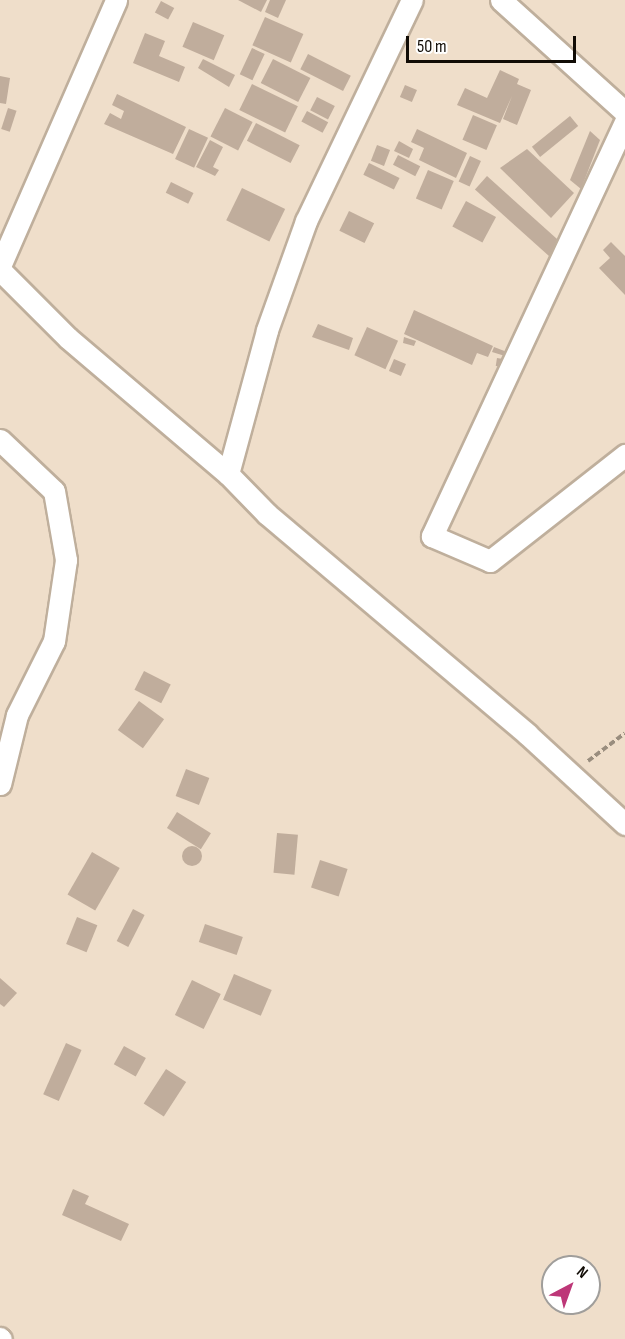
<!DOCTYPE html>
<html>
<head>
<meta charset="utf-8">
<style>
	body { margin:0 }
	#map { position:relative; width:625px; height:1339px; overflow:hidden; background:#efdeca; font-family:"Sofia Sans Condensed",sans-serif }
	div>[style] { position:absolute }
	.building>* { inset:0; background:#c0ad9c; transform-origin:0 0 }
	.round { border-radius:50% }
	.path>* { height:4px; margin-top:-2px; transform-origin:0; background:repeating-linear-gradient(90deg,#998d7e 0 6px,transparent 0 9px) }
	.roads { filter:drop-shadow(2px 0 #bfaf9c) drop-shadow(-2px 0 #bfaf9c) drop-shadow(0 2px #bfaf9c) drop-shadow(0 -2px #bfaf9c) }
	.minor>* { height:21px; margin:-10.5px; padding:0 10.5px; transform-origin:10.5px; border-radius:10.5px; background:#fff }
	span { translate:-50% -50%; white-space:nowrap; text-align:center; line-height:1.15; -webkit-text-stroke:4.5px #fff; paint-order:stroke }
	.north { position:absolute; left:541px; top:1255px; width:60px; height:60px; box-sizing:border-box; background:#fff; border:2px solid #a09e9b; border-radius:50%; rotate:41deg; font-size:16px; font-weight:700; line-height:24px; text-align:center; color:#110c06 }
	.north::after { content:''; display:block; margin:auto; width:21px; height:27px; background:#bd3778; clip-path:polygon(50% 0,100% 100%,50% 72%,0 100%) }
	.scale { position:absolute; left:406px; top:36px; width:170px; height:27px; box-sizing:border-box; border:3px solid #110c06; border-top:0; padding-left:8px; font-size:18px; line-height:21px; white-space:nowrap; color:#110c06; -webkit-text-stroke:4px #fff; paint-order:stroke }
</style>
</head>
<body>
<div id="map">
	<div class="building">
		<div style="clip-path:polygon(238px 0,267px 0,261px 12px)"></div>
		<div style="clip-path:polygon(270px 0,286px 0,278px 18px,265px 12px)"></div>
		<div style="left:161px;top:1px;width:15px;height:13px;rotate:28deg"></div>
		<div style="left:265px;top:17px;width:42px;height:31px;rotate:24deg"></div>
		<div style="left:193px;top:22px;width:34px;height:27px;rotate:23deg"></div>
		<div style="clip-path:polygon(145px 33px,165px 41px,159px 56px,185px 67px,179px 82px,133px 63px)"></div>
		<div style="left:252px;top:48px;width:14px;height:29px;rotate:25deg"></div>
		<div style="left:308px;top:54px;width:48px;height:17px;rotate:27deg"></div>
		<div style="clip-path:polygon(203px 59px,235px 75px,229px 87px,198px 68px)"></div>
		<div style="left:273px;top:59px;width:42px;height:27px;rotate:27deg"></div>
		<div style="clip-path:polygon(500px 70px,519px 79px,517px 84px,531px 90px,517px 125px,503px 119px,512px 96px,500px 123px,457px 105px,465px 88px,487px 98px)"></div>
		<div style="clip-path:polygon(0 76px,10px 78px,6px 104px,0 103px)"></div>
		<div style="left:252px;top:84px;width:51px;height:29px;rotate:26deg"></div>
		<div style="left:405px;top:85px;width:13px;height:13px;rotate:23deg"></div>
		<div style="clip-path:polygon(117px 94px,186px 127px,173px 154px,104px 124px,110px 113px,121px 119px,124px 111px,112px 105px)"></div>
		<div style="left:317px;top:97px;width:20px;height:15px;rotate:27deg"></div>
		<div style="left:8px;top:108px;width:9px;height:22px;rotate:18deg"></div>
		<div style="left:225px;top:108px;width:31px;height:32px;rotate:27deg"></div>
		<div style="left:307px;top:111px;width:24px;height:12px;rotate:28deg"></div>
		<div style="left:473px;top:115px;width:26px;height:27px;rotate:23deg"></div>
		<div style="left:570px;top:116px;width:13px;height:49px;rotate:51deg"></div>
		<div style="left:256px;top:123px;width:49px;height:20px;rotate:27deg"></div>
		<div style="left:189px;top:129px;width:21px;height:33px;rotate:25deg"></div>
		<div style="clip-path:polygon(417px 129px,467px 153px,456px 178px,419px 160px,424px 148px,411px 142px)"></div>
		<div style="clip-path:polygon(590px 131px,600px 140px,581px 189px,570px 180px)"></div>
		<div style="clip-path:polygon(210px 140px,223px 147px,213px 167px,219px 170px,215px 176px,196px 167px)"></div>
		<div style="clip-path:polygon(399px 141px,413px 149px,409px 158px,394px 151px)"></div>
		<div style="left:377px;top:145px;width:14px;height:17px;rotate:21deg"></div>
		<div style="clip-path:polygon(527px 149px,574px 193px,551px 218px,500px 168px)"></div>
		<div style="left:398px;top:155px;width:25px;height:11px;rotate:27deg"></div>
		<div style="left:470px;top:156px;width:12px;height:28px;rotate:24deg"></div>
		<div style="left:369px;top:163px;width:34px;height:13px;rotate:26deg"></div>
		<div style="left:428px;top:170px;width:28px;height:31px;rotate:23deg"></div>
		<div style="left:487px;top:176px;width:101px;height:18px;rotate:42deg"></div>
		<div style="left:171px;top:182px;width:25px;height:12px;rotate:26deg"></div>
		<div style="left:242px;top:188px;width:48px;height:36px;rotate:26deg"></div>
		<div style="left:466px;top:201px;width:34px;height:29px;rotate:28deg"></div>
		<div style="left:349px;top:211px;width:28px;height:22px;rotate:26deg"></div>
		<div style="clip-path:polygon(611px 242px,625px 256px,625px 295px,599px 268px,610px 258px,603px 250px)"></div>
		<div style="clip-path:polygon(414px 310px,493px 346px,488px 357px,477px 353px,472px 365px,404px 334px)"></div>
		<div style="clip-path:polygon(318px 324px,353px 338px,349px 350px,312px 337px)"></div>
		<div style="left:367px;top:327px;width:34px;height:31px;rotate:24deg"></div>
		<div style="clip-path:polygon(404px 337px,416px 341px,414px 346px,403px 343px)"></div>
		<div style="clip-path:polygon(494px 347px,507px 352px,505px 356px,492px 352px)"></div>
		<div style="left:497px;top:358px;width:6px;height:8px;rotate:9deg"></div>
		<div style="left:394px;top:359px;width:13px;height:13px;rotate:23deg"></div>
		<div style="left:144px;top:671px;width:30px;height:21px;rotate:27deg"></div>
		<div style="left:139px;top:701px;width:31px;height:36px;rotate:36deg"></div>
		<div style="left:186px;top:769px;width:25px;height:29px;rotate:21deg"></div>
		<div style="left:177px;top:812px;width:40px;height:19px;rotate:32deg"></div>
		<div style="left:277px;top:833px;width:21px;height:40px;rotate:5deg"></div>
		<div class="round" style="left:182px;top:846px;width:20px;height:20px"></div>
		<div style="left:92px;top:852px;width:32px;height:49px;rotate:30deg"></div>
		<div style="left:320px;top:860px;width:29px;height:29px;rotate:18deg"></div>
		<div style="left:133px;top:909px;width:13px;height:36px;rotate:27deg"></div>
		<div style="left:77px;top:917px;width:22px;height:29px;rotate:22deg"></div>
		<div style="left:205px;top:924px;width:40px;height:19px;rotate:19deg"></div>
		<div style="left:234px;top:974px;width:41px;height:28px;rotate:23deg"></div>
		<div style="clip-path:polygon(0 978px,17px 993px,4px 1007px,0 1004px)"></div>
		<div style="left:192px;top:980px;width:32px;height:39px;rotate:26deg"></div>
		<div style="left:66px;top:1043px;width:17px;height:56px;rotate:24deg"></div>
		<div style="left:124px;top:1046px;width:25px;height:21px;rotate:29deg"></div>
		<div style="left:166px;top:1069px;width:24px;height:41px;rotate:33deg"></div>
		<div style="clip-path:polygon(73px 1189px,89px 1196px,85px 1204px,129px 1224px,121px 1241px,62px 1215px)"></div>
	</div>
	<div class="path">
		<div style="left:588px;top:761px;width:46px;rotate:-37.1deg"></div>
	</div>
	<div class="roads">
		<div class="minor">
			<div style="left:501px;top:0;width:167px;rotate:42.1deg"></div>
			<div style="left:625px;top:122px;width:457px;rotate:115deg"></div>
			<div style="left:432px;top:536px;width:63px;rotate:23.3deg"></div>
			<div style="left:490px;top:561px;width:172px;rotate:-38.1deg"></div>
			<div style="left:0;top:266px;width:290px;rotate:-66.4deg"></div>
			<div style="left:0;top:270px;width:96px;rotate:45deg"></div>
			<div style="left:68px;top:338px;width:210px;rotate:40.4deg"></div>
			<div style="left:228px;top:474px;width:56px;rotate:45.7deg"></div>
			<div style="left:267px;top:514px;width:341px;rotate:40.2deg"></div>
			<div style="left:527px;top:734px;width:133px;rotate:42.6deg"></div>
			<div style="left:0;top:440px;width:74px;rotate:43.4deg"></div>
			<div style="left:54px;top:491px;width:70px;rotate:80.1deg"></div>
			<div style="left:66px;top:560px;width:82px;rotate:98.4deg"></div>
			<div style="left:54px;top:641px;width:83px;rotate:116.6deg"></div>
			<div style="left:17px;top:715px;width:71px;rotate:103.8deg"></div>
			<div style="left:228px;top:474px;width:149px;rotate:-74.8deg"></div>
			<div style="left:267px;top:330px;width:116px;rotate:-70.3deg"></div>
			<div style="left:306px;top:221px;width:245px;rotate:-64.4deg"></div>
			<div style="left:0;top:1338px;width:1px;rotate:45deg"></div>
		</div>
	</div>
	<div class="north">N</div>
	<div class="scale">50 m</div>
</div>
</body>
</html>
